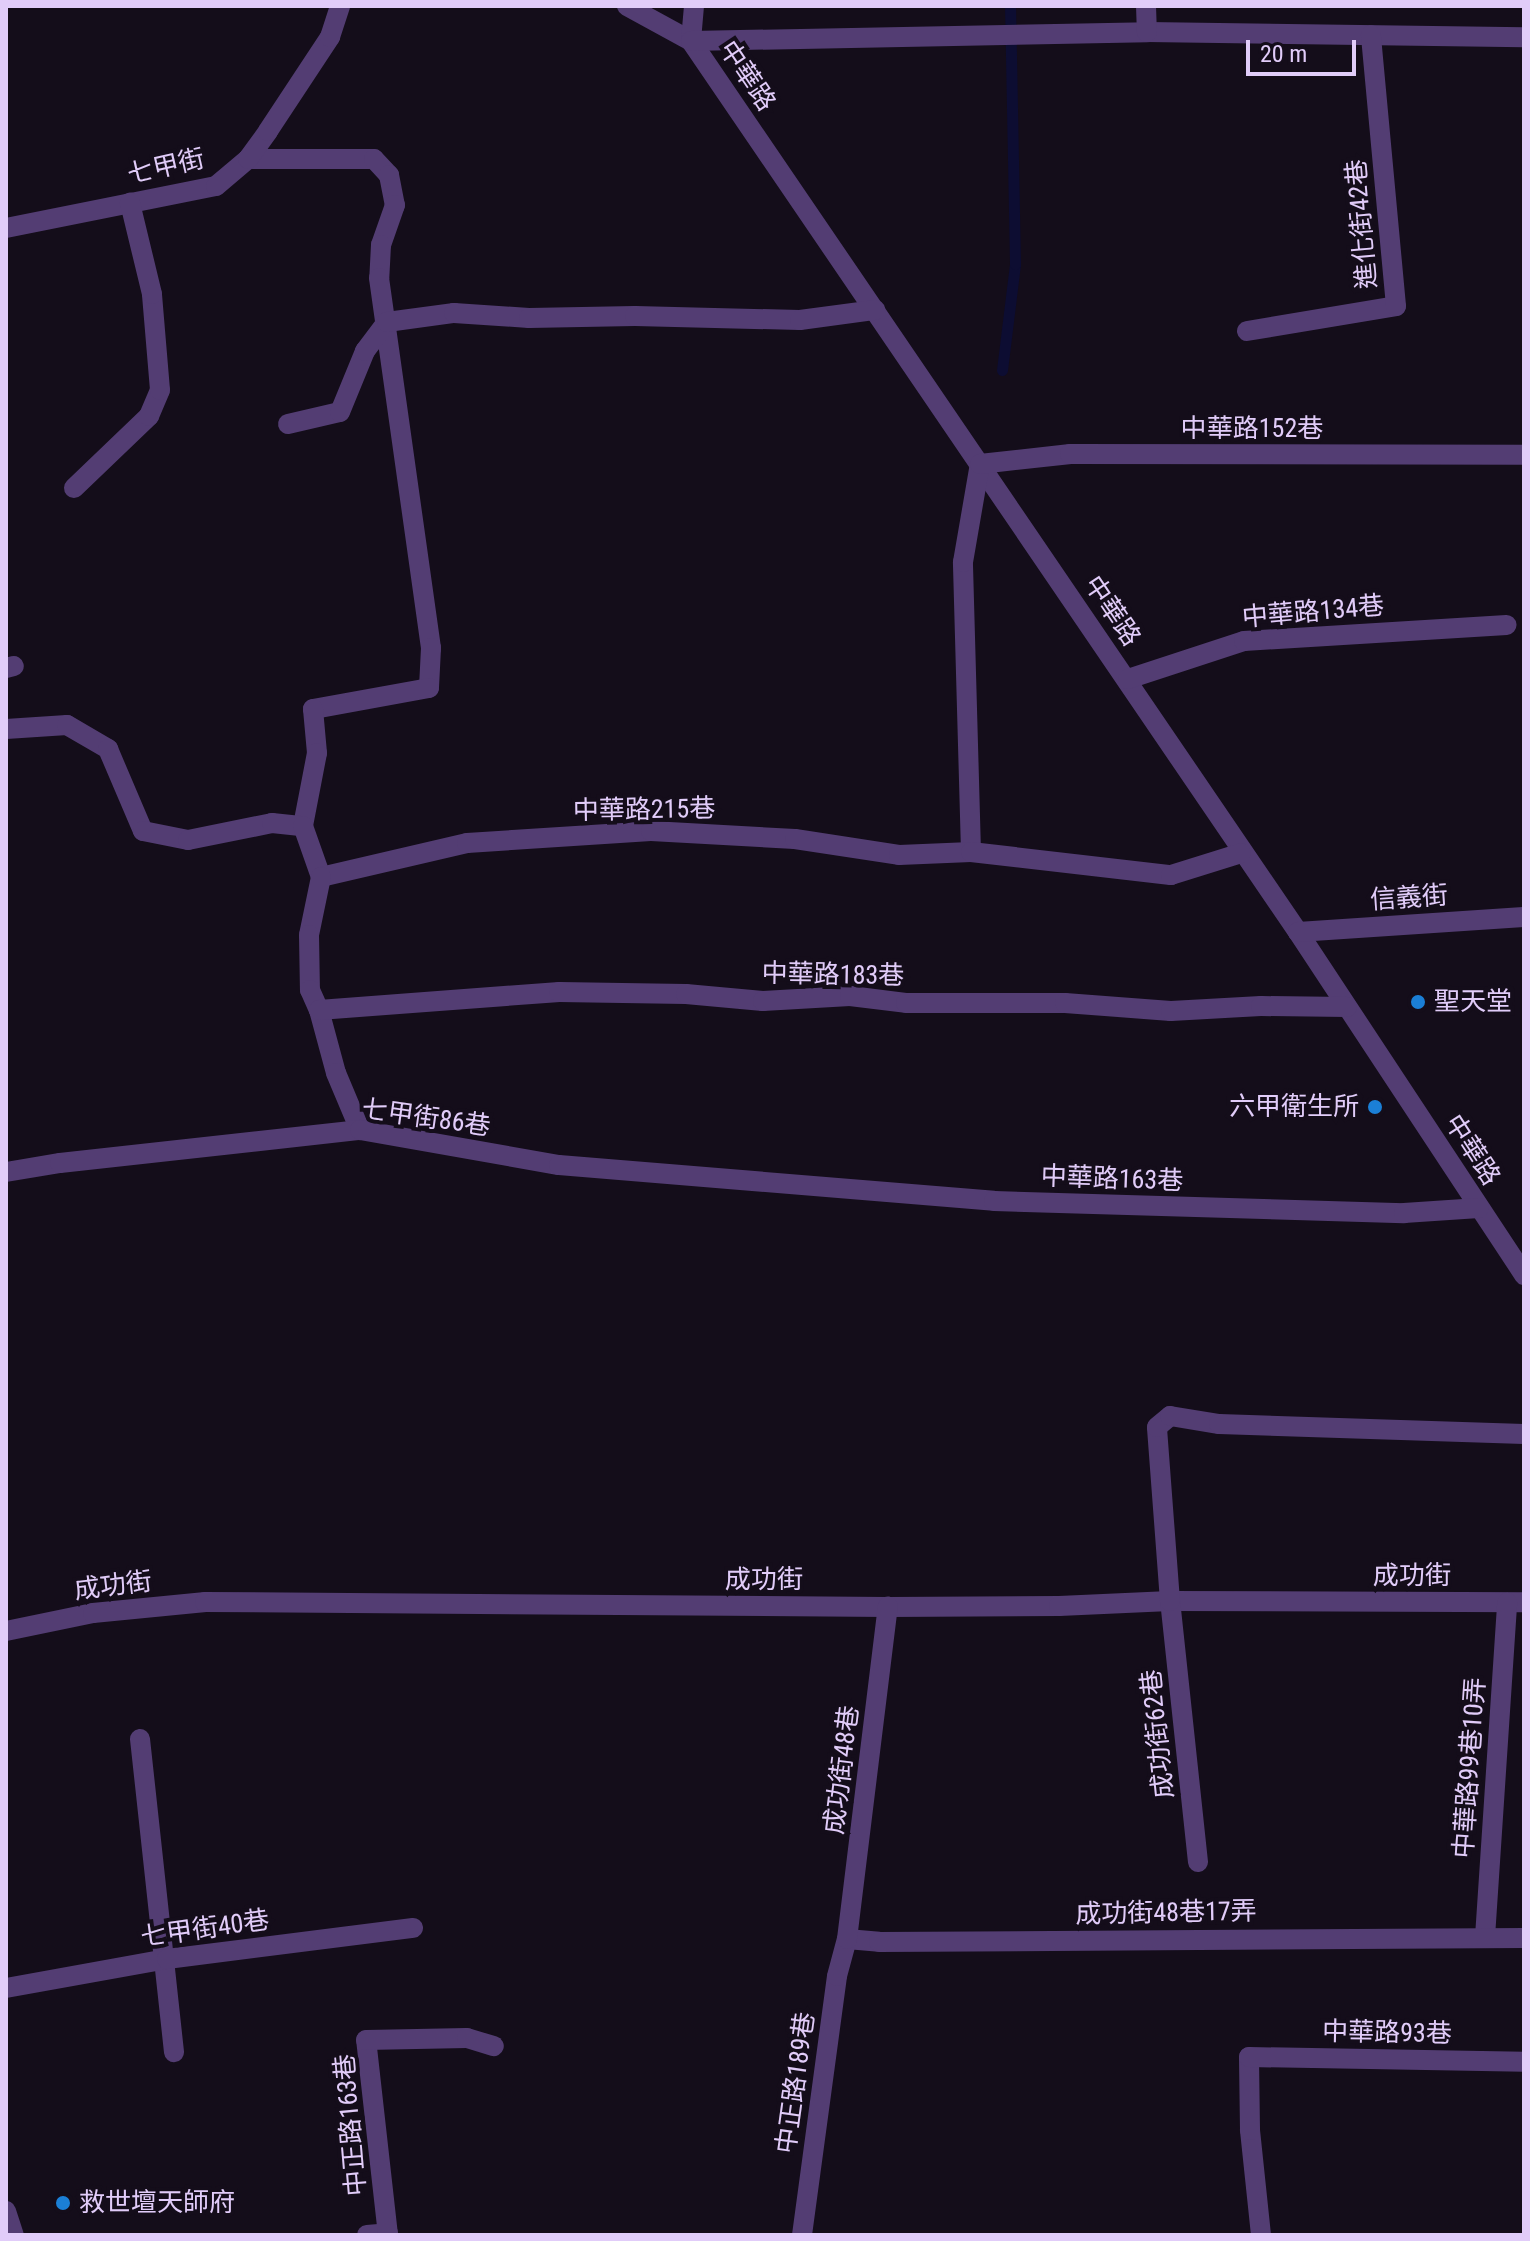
<!DOCTYPE html>
<html>
<head>
<meta charset="utf-8">
<style>
	body { margin:0 }
	#map { position:relative; width:1530px; height:2241px; overflow:hidden; background:#140d1a; font-family:"Roboto Condensed","Noto Sans TC",sans-serif }
	div>[style] { position:absolute }
	.stream>* { height:11px; margin:-5.5px; padding:0 5.5px; transform-origin:5.5px; border-radius:5.5px; background:#0d0d32 }
	.minor>* { height:20px; margin:-10px; padding:0 10px; transform-origin:10px; border-radius:10px; background:#533d73 }
	.dots>* { width:22px; height:22px; translate:-50% -50%; box-sizing:border-box; border:4px solid #140d1a; border-radius:50% }
	span { translate:-50% -50%; white-space:nowrap; text-align:center; line-height:1.15; -webkit-text-stroke:8px #140d1a; paint-order:stroke }
	.street-label { font-size:26px; color:#e1ccf9 }
	.poi-label { font-size:26px; color:#e1ccf9 }
	.left { translate:0 -50%; text-align:left }
	.right { translate:-100% -50%; text-align:right }
	.frame { position:absolute; inset:0; border:8px solid #e1ccf9; pointer-events:none }
	.scale { position:absolute; left:1246px; top:40px; width:110px; height:36px; box-sizing:border-box; border:4px solid #e1ccf9; border-top:0; padding-left:10px; font-size:24px; line-height:28px; white-space:nowrap; color:#e1ccf9; -webkit-text-stroke:6px #140d1a; paint-order:stroke }
</style>
</head>
<body>
<div id="map">
	<div class="stream">
		<div style="left:1002px;top:370px;width:107px;rotate:-83deg"></div>
		<div style="left:1015px;top:264px;width:258px;rotate:-91.1deg"></div>
	</div>
	<div class="minor">
		<div style="left:627px;top:6px;width:73px;rotate:28.7deg"></div>
		<div style="left:691px;top:41px;width:1078px;rotate:55.74deg"></div>
		<div style="left:1298px;top:932px;width:411px;rotate:56.6deg"></div>
		<div style="left:694px;top:6px;width:35px;rotate:95deg"></div>
		<div style="left:691px;top:41px;width:456px;rotate:-1.1deg"></div>
		<div style="left:1147px;top:32px;width:377px;rotate:0.8deg"></div>
		<div style="left:1146px;top:6px;width:26px;rotate:88deg"></div>
		<div style="left:248px;top:159px;width:126px"></div>
		<div style="left:374px;top:159px;width:22px;rotate:47deg"></div>
		<div style="left:389px;top:175px;width:31px;rotate:79deg"></div>
		<div style="left:395px;top:205px;width:42px;rotate:109.3deg"></div>
		<div style="left:381px;top:245px;width:33px;rotate:93deg"></div>
		<div style="left:379px;top:278px;width:374px;rotate:82deg"></div>
		<div style="left:431px;top:648px;width:40px;rotate:92.9deg"></div>
		<div style="left:429px;top:688px;width:118px;rotate:169.7deg"></div>
		<div style="left:313px;top:709px;width:44px;rotate:84.8deg"></div>
		<div style="left:317px;top:753px;width:74px;rotate:100.9deg"></div>
		<div style="left:6px;top:228px;width:214px;rotate:-11.3deg"></div>
		<div style="left:216px;top:186px;width:42px;rotate:-40.2deg"></div>
		<div style="left:248px;top:159px;width:34px;rotate:-54deg"></div>
		<div style="left:268px;top:131px;width:113px;rotate:-56.6deg"></div>
		<div style="left:330px;top:37px;width:33px;rotate:-72deg"></div>
		<div style="left:1247px;top:331px;width:151px;rotate:-9.5deg"></div>
		<div style="left:1396px;top:306px;width:272px;rotate:-95.3deg"></div>
		<div style="left:288px;top:424px;width:53px;rotate:-13deg"></div>
		<div style="left:340px;top:412px;width:66px;rotate:-67.7deg"></div>
		<div style="left:365px;top:351px;width:36px;rotate:-53deg"></div>
		<div style="left:387px;top:322px;width:68px;rotate:-7.7deg"></div>
		<div style="left:454px;top:313px;width:75px;rotate:3.8deg"></div>
		<div style="left:529px;top:318px;width:106px;rotate:-1.1deg"></div>
		<div style="left:635px;top:316px;width:165px;rotate:1.4deg"></div>
		<div style="left:800px;top:320px;width:76px;rotate:-7.6deg"></div>
		<div style="left:74px;top:488px;width:104px;rotate:-43.8deg"></div>
		<div style="left:149px;top:416px;width:28px;rotate:-67deg"></div>
		<div style="left:160px;top:390px;width:96px;rotate:-94.8deg"></div>
		<div style="left:152px;top:294px;width:94px;rotate:-103.6deg"></div>
		<div style="left:6px;top:668px;width:8px;rotate:-14deg"></div>
		<div style="left:1128px;top:679px;width:122px;rotate:-18.1deg"></div>
		<div style="left:1244px;top:641px;width:263px;rotate:-3.5deg"></div>
		<div style="left:6px;top:729px;width:61px;rotate:-3.8deg"></div>
		<div style="left:67px;top:725px;width:48px;rotate:30.3deg"></div>
		<div style="left:108px;top:749px;width:89px;rotate:66.9deg"></div>
		<div style="left:143px;top:831px;width:46px;rotate:11.3deg"></div>
		<div style="left:188px;top:840px;width:86px;rotate:-11.4deg"></div>
		<div style="left:272px;top:823px;width:31px;rotate:6deg"></div>
		<div style="left:303px;top:826px;width:54px;rotate:70.6deg"></div>
		<div style="left:971px;top:852px;width:290px;rotate:-91.6deg"></div>
		<div style="left:963px;top:562px;width:99px;rotate:-80.2deg"></div>
		<div style="left:980px;top:464px;width:91px;rotate:-6.3deg"></div>
		<div style="left:1070px;top:454px;width:454px;rotate:0.1deg"></div>
		<div style="left:321px;top:877px;width:150px;rotate:-13.1deg"></div>
		<div style="left:467px;top:843px;width:184px;rotate:-3.7deg"></div>
		<div style="left:651px;top:831px;width:144px;rotate:3.2deg"></div>
		<div style="left:795px;top:839px;width:105px;rotate:8.7deg"></div>
		<div style="left:899px;top:855px;width:72px;rotate:-2.4deg"></div>
		<div style="left:971px;top:852px;width:201px;rotate:6.6deg"></div>
		<div style="left:1171px;top:875px;width:73px;rotate:-17.4deg"></div>
		<div style="left:321px;top:877px;width:59px;rotate:101.7deg"></div>
		<div style="left:309px;top:935px;width:55px;rotate:89deg"></div>
		<div style="left:310px;top:990px;width:22px;rotate:66deg"></div>
		<div style="left:319px;top:1010px;width:65px;rotate:74.9deg"></div>
		<div style="left:336px;top:1073px;width:62px;rotate:67.2deg"></div>
		<div style="left:1298px;top:932px;width:226px;rotate:-3.8deg"></div>
		<div style="left:319px;top:1010px;width:241px;rotate:-4.3deg"></div>
		<div style="left:559px;top:992px;width:127px;rotate:0.9deg"></div>
		<div style="left:686px;top:994px;width:77px;rotate:5.2deg"></div>
		<div style="left:763px;top:1001px;width:87px;rotate:-3.3deg"></div>
		<div style="left:850px;top:996px;width:56px;rotate:7.1deg"></div>
		<div style="left:906px;top:1003px;width:159px"></div>
		<div style="left:1065px;top:1003px;width:106px;rotate:4.3deg"></div>
		<div style="left:1171px;top:1011px;width:90px;rotate:-3.2deg"></div>
		<div style="left:1261px;top:1006px;width:86px;rotate:0.7deg"></div>
		<div style="left:6px;top:1172px;width:55px;rotate:-9.5deg"></div>
		<div style="left:60px;top:1163px;width:302px;rotate:-6.3deg"></div>
		<div style="left:360px;top:1130px;width:202px;rotate:10deg"></div>
		<div style="left:559px;top:1165px;width:436px;rotate:4.7deg"></div>
		<div style="left:994px;top:1201px;width:410px;rotate:1.7deg"></div>
		<div style="left:1404px;top:1213px;width:75px;rotate:-3.8deg"></div>
		<div style="left:6px;top:1631px;width:89px;rotate:-11.7deg"></div>
		<div style="left:93px;top:1613px;width:113px;rotate:-5.6deg"></div>
		<div style="left:205px;top:1602px;width:683px;rotate:0.42deg"></div>
		<div style="left:888px;top:1607px;width:171px;rotate:-0.3deg"></div>
		<div style="left:1059px;top:1606px;width:111px;rotate:-2.6deg"></div>
		<div style="left:1170px;top:1601px;width:354px;rotate:0.2deg"></div>
		<div style="left:140px;top:1739px;width:315px;rotate:83.8deg"></div>
		<div style="left:1198px;top:1862px;width:262px;rotate:-96.1deg"></div>
		<div style="left:1170px;top:1601px;width:174px;rotate:-94.3deg"></div>
		<div style="left:1157px;top:1427px;width:17px;rotate:-40deg"></div>
		<div style="left:1170px;top:1416px;width:50px;rotate:9.3deg"></div>
		<div style="left:1219px;top:1424px;width:305px;rotate:1.9deg"></div>
		<div style="left:1485px;top:1937px;width:335px;rotate:-86.2deg"></div>
		<div style="left:847px;top:1939px;width:32px;rotate:5deg"></div>
		<div style="left:879px;top:1942px;width:645px;rotate:-0.36deg"></div>
		<div style="left:6px;top:1988px;width:164px;rotate:-10.2deg"></div>
		<div style="left:167px;top:1959px;width:248px;rotate:-7.2deg"></div>
		<div style="left:6px;top:2211px;width:25px;rotate:72deg"></div>
		<div style="left:367px;top:2235px;width:21px;rotate:-5deg"></div>
		<div style="left:388px;top:2235px;width:196px;rotate:-96.4deg"></div>
		<div style="left:366px;top:2040px;width:101px;rotate:-1.1deg"></div>
		<div style="left:467px;top:2038px;width:28px;rotate:17deg"></div>
		<div style="left:802px;top:2235px;width:261px;rotate:-82.3deg"></div>
		<div style="left:837px;top:1976px;width:38px;rotate:-75deg"></div>
		<div style="left:847px;top:1939px;width:335px;rotate:-83deg"></div>
		<div style="left:1261px;top:2235px;width:106px;rotate:-96deg"></div>
		<div style="left:1250px;top:2130px;width:73px;rotate:-90.8deg"></div>
		<div style="left:1249px;top:2057px;width:275px;rotate:1deg"></div>
	</div>
	<div class="dots">
		<div style="left:1418px;top:1002px;background:#1b7fd6"></div>
		<div style="left:1375px;top:1107px;background:#1b7fd6"></div>
		<div style="left:63px;top:2203px;background:#1b7fd6"></div>
	</div>
	<div class="street-label">
		<span style="left:747px;top:76px;rotate:56deg">中華路</span>
		<span style="left:166px;top:167px;rotate:-13deg">七甲街</span>
		<span style="left:1362px;top:224px;rotate:-95deg">進化街42巷</span>
		<span style="left:1252px;top:429px">中華路152巷</span>
		<span style="left:1112px;top:611px;rotate:56deg">中華路</span>
		<span style="left:1313px;top:612px;rotate:-5deg">中華路134巷</span>
		<span style="left:644px;top:810px;rotate:-1deg">中華路215巷</span>
		<span style="left:1409px;top:898px;rotate:-4deg">信義街</span>
		<span style="left:833px;top:975px;rotate:1deg">中華路183巷</span>
		<span style="left:426px;top:1118px;rotate:8deg">七甲街86巷</span>
		<span style="left:1472px;top:1150px;rotate:57deg">中華路</span>
		<span style="left:1112px;top:1179px;rotate:2deg">中華路163巷</span>
		<span style="left:1412px;top:1576px">成功街</span>
		<span style="left:764px;top:1580px">成功街</span>
		<span style="left:113px;top:1586px;rotate:-7deg">成功街</span>
		<span style="left:1158px;top:1734px;rotate:-96deg">成功街62巷</span>
		<span style="left:1470px;top:1768px;rotate:-86deg">中華路99巷10弄</span>
		<span style="left:842px;top:1770px;rotate:-83deg">成功街48巷</span>
		<span style="left:1166px;top:1913px;rotate:-1deg">成功街48巷17弄</span>
		<span style="left:205px;top:1929px;rotate:-8deg">七甲街40巷</span>
		<span style="left:1387px;top:2033px;rotate:1deg">中華路93巷</span>
		<span style="left:796px;top:2083px;rotate:-82deg">中正路189巷</span>
		<span style="left:351px;top:2125px;rotate:-95deg">中正路163巷</span>
	</div>
	<div class="poi-label">
		<span class="left" style="left:1434px;top:1002px">聖天堂</span>
		<span class="right" style="left:1359px;top:1107px">六甲衛生所</span>
		<span class="left" style="left:79px;top:2203px">救世壇天師府</span>
	</div>
	<div class="frame"></div>
	<div class="scale">20 m</div>
</div>
</body>
</html>
